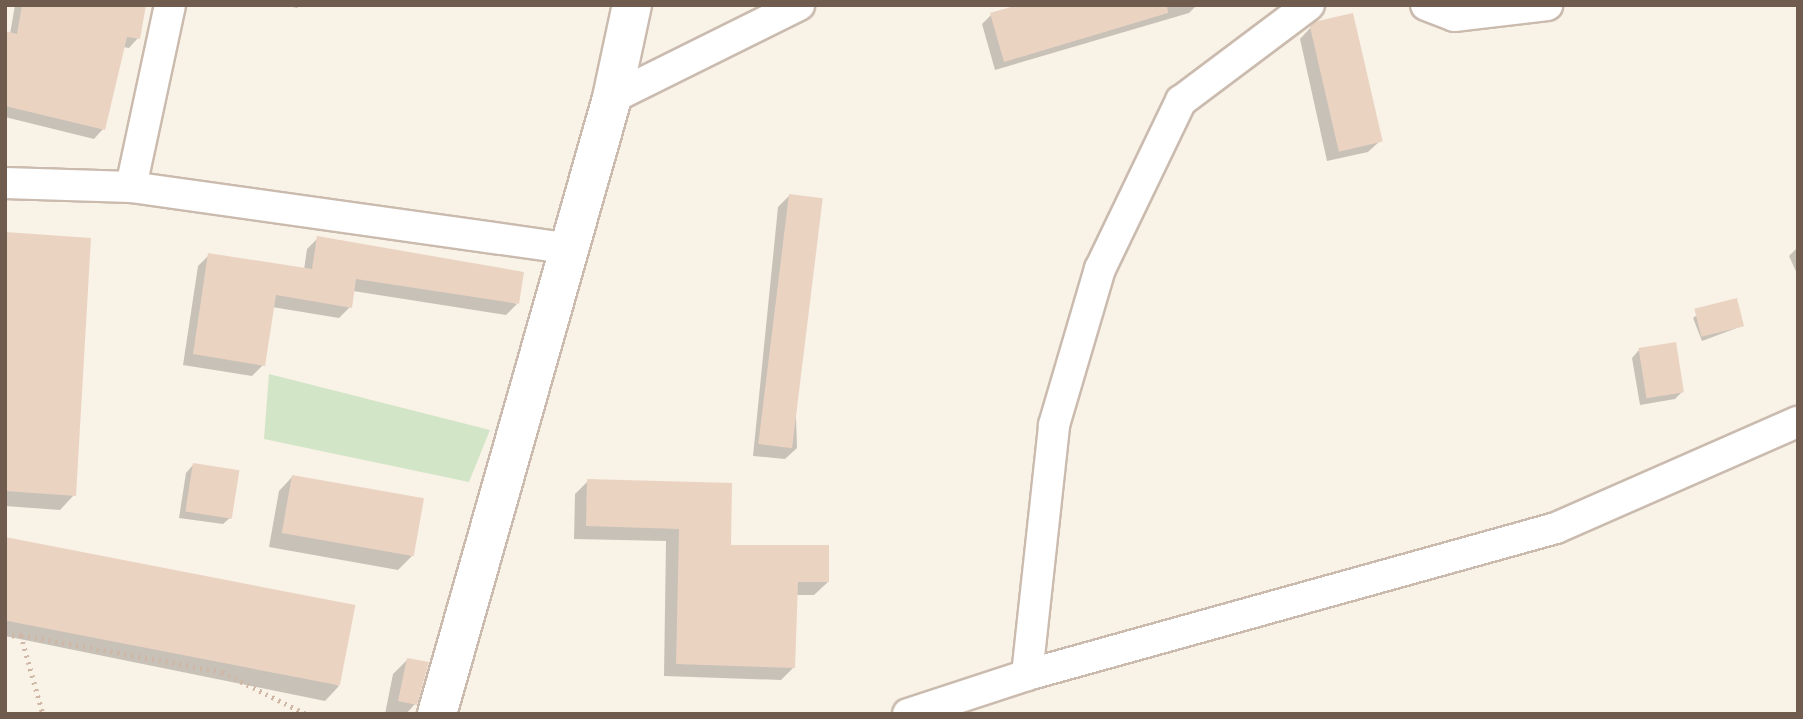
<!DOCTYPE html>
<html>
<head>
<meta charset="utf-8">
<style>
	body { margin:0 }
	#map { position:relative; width:1803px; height:719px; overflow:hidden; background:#f9f2e7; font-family:"PT Sans Narrow",sans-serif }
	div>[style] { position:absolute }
	.green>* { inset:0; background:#d3e5c7 }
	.shadow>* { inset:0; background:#0003 }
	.building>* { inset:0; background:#ebd3c2; transform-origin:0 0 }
	.path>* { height:4.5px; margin-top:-2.25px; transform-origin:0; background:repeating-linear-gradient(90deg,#d0b6a5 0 2px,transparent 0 7px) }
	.roads { filter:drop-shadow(2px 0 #cabbae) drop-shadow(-2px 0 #cabbae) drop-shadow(0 2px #cabbae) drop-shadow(0 -2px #cabbae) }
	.street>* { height:30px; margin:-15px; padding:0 15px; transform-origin:15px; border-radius:15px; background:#fff }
	.secondary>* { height:38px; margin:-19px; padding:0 19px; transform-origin:19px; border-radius:19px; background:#fff }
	span { translate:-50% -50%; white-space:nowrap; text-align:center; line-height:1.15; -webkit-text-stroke:5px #fdf7ed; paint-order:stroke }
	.frame { position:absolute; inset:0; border:7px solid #705b4f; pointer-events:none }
</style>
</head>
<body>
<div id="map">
	<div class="green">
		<div style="clip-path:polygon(269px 374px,490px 430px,469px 482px,264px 439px)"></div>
	</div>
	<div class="shadow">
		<div style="clip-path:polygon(15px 5px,144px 5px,138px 38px,129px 48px,123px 47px,103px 129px,94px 139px,5px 117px,5px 33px,10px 34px)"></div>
		<div style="clip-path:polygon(284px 5px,300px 5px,297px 8px)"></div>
		<div style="clip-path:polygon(1024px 5px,1197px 5px,1189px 13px,995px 70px,982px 24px,991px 15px)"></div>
		<div style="clip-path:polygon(1311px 27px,1380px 141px,1368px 152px,1327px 161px,1300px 39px)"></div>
		<div style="clip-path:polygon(789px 196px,797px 448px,785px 459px,753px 456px,778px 207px)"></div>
		<div style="clip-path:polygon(5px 234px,74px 495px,60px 510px,5px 506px)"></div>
		<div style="clip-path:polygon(318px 238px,517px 304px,506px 315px,353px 291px,350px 307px,339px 318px,272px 307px,263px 365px,252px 376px,183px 365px,198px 266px,209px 255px,304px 270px,307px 249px)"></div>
		<div style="clip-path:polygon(1798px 247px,1798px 276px,1789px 256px)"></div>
		<div style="clip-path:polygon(1697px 315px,1742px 326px,1702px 341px,1693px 318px)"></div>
		<div style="clip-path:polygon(1639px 350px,1683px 391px,1675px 399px,1640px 405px,1632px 358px)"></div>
		<div style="clip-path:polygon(193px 465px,231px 517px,223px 524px,179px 518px,186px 473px)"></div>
		<div style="clip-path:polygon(293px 476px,412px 556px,398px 570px,269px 547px,279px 491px)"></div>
		<div style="clip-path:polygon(588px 481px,729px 547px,828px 582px,814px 595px,796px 595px,794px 667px,781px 680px,664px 676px,666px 541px,574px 539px,575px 494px)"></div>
		<div style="clip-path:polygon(5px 539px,339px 686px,325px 701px,5px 636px)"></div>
		<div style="clip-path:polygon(407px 660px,415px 704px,406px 714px,385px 714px,393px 674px)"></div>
	</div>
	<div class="building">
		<div style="clip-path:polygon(22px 5px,146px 5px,140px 39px,127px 37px,105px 130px,5px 106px,5px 31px,17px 34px)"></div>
		<div style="clip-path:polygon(1018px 5px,1167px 5px,1168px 13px,1004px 62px,990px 13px)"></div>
		<div style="left:1353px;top:13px;width:132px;height:45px;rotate:77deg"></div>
		<div style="left:789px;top:194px;width:34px;height:252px;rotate:7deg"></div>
		<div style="clip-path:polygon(5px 232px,91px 238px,76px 496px,5px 491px)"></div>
		<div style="clip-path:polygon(317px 236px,524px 272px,519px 304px,356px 279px,352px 308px,276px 295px,265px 366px,193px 354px,208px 253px,312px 269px)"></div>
		<div style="left:1737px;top:298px;width:29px;height:44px;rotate:76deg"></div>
		<div style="left:1676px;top:342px;width:51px;height:38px;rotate:81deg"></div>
		<div style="left:193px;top:463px;width:47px;height:49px;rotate:9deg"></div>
		<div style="left:292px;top:475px;width:134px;height:59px;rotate:10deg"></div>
		<div style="clip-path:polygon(587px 479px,732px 483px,731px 545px,829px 545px,829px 582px,798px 582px,795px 668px,676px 664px,679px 529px,586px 526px)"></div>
		<div style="left:5px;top:537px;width:357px;height:82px;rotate:11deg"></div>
		<div style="clip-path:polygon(407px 658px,429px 662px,417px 705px,398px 701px)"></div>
	</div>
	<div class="path">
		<div style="left:21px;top:635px;width:82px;rotate:74.4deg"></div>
		<div style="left:5px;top:636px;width:16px;rotate:-4deg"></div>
		<div style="left:21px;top:635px;width:204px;rotate:10.4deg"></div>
		<div style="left:222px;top:672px;width:94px;rotate:26.6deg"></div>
	</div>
	<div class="roads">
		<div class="street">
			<div style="left:1426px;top:5px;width:30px;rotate:21deg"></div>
			<div style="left:1454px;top:16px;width:94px;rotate:-6.7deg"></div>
			<div style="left:612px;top:98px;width:209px;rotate:-26.4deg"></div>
			<div style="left:5px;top:183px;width:126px;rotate:1.8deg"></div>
			<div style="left:131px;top:187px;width:440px;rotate:8deg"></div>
			<div style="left:131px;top:187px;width:186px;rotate:-77.9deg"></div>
			<div style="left:1027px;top:675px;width:251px;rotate:-83.8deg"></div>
			<div style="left:1054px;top:425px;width:163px;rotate:-73.6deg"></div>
			<div style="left:1100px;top:269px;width:187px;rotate:-64.3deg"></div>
			<div style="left:1181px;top:101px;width:160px;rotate:-36.9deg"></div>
			<div style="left:908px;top:714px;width:125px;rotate:-18.1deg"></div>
			<div style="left:1027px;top:675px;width:549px;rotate:-15.53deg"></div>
			<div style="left:1556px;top:528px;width:264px;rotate:-23.7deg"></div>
		</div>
		<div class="secondary">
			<div style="left:437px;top:714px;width:640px;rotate:-74.14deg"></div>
			<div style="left:612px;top:98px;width:95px;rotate:-77.9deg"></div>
		</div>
	</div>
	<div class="frame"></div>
</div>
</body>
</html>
